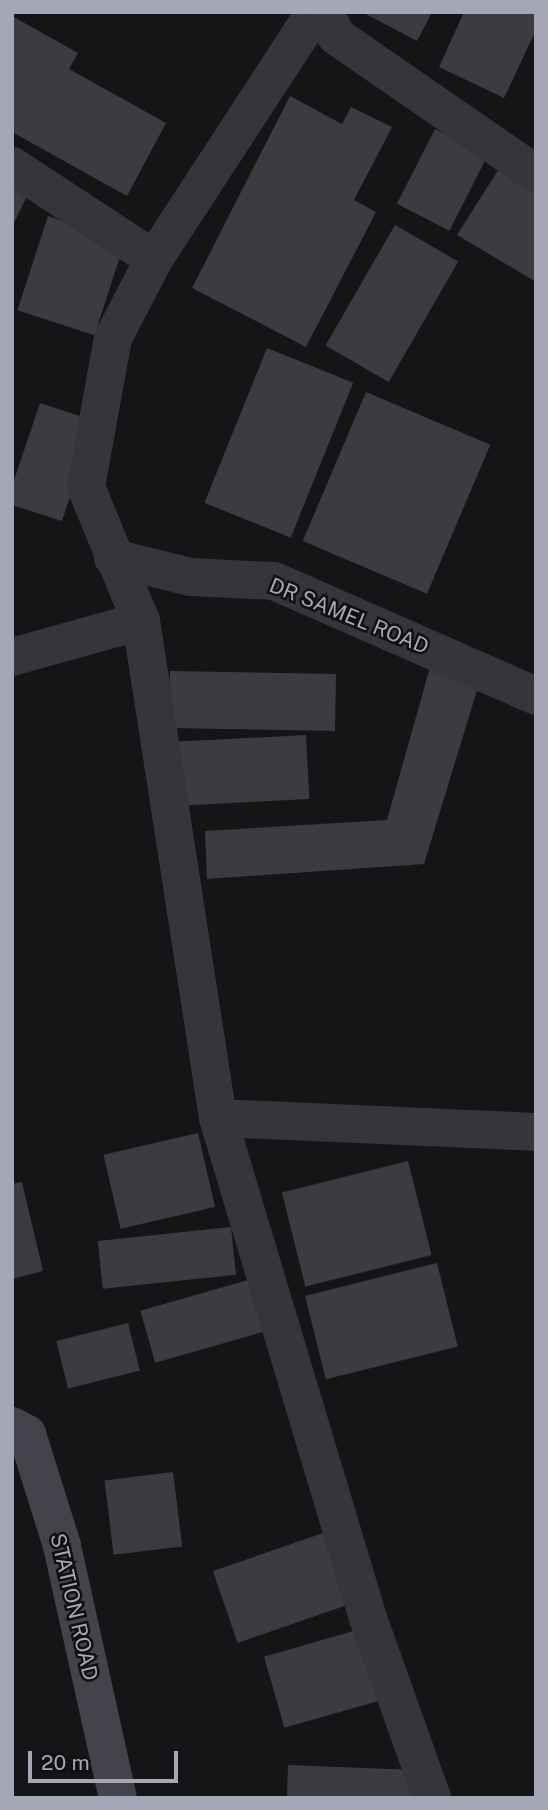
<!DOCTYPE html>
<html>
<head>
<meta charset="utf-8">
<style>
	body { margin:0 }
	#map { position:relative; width:548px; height:1810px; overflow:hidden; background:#151416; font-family:"Public Sans",sans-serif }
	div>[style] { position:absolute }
	.building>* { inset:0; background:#3c3b41; transform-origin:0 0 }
	.minor>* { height:38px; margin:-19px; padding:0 19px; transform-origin:19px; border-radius:19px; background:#35353b }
	.secondary>* { height:38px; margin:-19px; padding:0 19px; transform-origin:19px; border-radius:19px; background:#43434b }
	span { translate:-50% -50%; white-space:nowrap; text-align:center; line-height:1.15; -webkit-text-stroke:5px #100f11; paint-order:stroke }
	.street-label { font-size:21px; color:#a5a7b7 }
	.frame { position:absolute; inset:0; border:14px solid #a5a7b7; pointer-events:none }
	.scale { position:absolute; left:28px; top:1751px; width:150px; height:32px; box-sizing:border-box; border:4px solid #a5a7b7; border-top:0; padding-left:9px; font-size:21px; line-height:24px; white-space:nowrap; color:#a5a7b7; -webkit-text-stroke:5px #100f11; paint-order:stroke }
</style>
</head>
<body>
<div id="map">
	<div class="building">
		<div style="clip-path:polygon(362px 12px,432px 12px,417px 41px)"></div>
		<div style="clip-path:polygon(464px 12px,536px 12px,536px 30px,504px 98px,439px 67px)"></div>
		<div style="clip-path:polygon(12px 16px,78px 53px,69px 69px,166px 123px,127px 196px,12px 132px)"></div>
		<div style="clip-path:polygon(290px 96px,342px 124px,351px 107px,392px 127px,354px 200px,376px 212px,306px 347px,192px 288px)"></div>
		<div style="left:435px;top:129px;width:59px;height:84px;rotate:27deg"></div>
		<div style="clip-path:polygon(500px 167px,536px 189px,536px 282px,457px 235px)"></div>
		<div style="clip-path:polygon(12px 183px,29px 192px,12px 227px)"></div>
		<div style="left:48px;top:216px;width:81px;height:99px;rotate:18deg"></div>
		<div style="left:395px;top:225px;width:73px;height:139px;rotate:30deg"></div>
		<div style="left:267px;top:348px;width:93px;height:167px;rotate:22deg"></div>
		<div style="left:366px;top:392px;width:135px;height:162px;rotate:23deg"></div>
		<div style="clip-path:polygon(40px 403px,95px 421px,62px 521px,12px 505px,12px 486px)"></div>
		<div style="clip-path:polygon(432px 660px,482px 674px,424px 864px,207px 879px,205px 831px,387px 820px)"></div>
		<div style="left:336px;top:674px;width:57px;height:166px;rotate:91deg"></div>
		<div style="left:306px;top:735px;width:64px;height:131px;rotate:87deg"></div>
		<div style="left:198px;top:1133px;width:76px;height:97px;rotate:77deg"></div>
		<div style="left:408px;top:1161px;width:97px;height:130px;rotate:76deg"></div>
		<div style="clip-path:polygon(22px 1182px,43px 1271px,12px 1279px,12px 1184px)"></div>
		<div style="left:231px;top:1227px;width:48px;height:134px;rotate:84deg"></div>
		<div style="left:437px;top:1263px;width:86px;height:136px;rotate:76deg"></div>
		<div style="left:248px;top:1280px;width:54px;height:112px;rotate:74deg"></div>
		<div style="left:128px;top:1323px;width:49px;height:74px;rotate:76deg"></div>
		<div style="left:173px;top:1472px;width:75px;height:69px;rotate:83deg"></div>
		<div style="left:332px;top:1530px;width:76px;height:126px;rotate:71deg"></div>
		<div style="left:364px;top:1628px;width:74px;height:104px;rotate:74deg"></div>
		<div style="clip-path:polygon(288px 1765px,415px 1770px,414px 1798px,287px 1798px)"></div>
	</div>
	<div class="minor">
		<div style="left:315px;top:12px;width:295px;rotate:123.1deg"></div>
		<div style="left:154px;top:259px;width:89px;rotate:117.4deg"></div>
		<div style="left:113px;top:338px;width:151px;rotate:100.3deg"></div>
		<div style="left:86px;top:487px;width:145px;rotate:67.7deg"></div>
		<div style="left:141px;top:621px;width:503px;rotate:81.19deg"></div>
		<div style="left:218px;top:1118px;width:522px;rotate:73.3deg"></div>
		<div style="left:368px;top:1618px;width:191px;rotate:70.4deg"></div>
		<div style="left:325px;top:12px;width:26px;rotate:65deg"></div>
		<div style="left:336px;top:36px;width:243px;rotate:34.6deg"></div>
		<div style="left:12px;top:166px;width:170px;rotate:33.2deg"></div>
		<div style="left:113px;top:558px;width:80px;rotate:13.7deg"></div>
		<div style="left:191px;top:577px;width:83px;rotate:2.8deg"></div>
		<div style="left:274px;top:581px;width:286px;rotate:23.7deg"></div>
		<div style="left:12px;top:657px;width:134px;rotate:-15.6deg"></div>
		<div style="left:218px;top:1118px;width:318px;rotate:2.5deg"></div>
	</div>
	<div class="secondary">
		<div style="left:12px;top:1426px;width:17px;rotate:28deg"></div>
		<div style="left:27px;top:1434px;width:117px;rotate:72.6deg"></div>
		<div style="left:62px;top:1546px;width:258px;rotate:77.5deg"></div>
	</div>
	<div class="street-label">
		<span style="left:349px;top:616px;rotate:22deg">DR SAMEL ROAD</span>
		<span style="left:74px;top:1607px;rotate:77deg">STATION ROAD</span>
	</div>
	<div class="frame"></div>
	<div class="scale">20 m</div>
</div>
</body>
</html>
